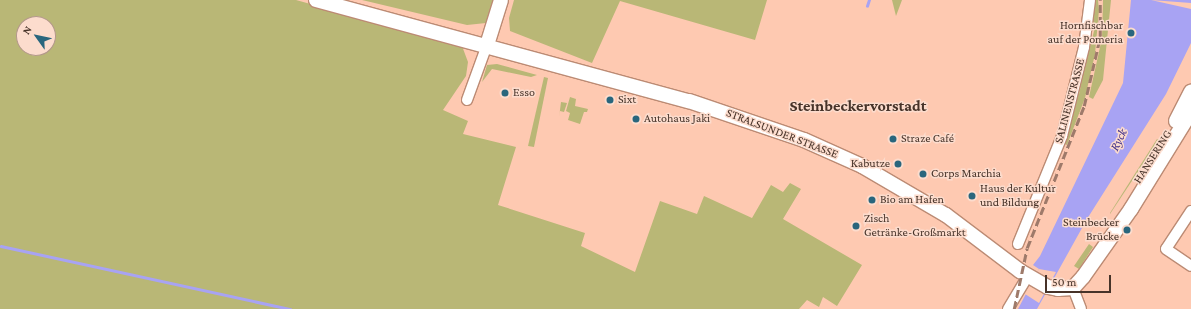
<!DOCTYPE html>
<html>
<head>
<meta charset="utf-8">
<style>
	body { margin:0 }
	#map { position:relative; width:1191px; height:309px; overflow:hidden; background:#fec9b1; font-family:"Crimson Pro",serif }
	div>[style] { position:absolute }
	.green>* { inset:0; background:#b9b776 }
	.water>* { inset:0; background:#a8a3f3 }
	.pier>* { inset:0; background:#fec9b1 }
	.stream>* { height:2.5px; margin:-1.25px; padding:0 1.25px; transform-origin:1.25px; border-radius:1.25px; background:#a8a3f3 }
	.roads { filter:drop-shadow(1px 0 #bc8b74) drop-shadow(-1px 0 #bc8b74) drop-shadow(0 1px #bc8b74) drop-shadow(0 -1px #bc8b74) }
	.street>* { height:10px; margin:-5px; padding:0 5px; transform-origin:5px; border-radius:5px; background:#fff }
	.secondary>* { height:14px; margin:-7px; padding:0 7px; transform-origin:7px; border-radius:7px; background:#fff }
	.rail>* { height:2.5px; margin-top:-1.25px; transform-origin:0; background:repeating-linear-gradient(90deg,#9e7a6a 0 8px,transparent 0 12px) }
	.dots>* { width:11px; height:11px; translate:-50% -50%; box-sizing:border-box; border:2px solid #fcdccd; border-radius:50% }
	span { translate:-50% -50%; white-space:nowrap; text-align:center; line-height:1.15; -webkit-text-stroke:3px #fcdccd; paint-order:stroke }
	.poi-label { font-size:12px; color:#473329 }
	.right { translate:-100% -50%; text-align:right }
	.left { translate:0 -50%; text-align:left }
	.street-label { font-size:12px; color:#473329 }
	.water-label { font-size:13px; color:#3e2d88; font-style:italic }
	.district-label { font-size:16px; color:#473329; font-weight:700 }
	.north { position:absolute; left:16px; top:16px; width:40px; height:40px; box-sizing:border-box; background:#fcdccd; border:1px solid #b4988b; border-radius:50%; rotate:303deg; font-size:11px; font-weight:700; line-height:16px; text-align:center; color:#473329 }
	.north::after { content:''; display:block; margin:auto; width:14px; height:18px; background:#29667d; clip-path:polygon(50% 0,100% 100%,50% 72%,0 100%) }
	.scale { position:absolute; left:1045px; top:275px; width:66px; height:18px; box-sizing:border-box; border:2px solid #473329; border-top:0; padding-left:5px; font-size:12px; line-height:14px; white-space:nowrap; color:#473329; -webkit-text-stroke:3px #fcdccd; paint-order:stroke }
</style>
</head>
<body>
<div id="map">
	<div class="green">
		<div style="clip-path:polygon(evenodd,0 0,296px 0,462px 46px,468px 62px,466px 76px,443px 110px,468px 121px,463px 134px,516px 147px,498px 205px,585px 233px,581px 246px,635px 272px,660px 201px,697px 214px,704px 196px,752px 218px,771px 185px,783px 192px,790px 183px,801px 189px,783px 219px,862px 265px,837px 306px,823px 297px,819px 307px,807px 300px,799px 309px,0 309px,0 0,24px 24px,48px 24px,48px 48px,24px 48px,24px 24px)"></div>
		<div style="clip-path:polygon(362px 0,494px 0,486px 23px,467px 25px)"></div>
		<div style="clip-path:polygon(514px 0,767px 0,755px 40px,620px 1px,592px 63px,510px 31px,509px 18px)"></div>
		<div style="clip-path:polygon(892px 0,902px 0,896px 16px)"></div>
		<div style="clip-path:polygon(1096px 0,1098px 0,1099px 10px,1095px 54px,1085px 98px,1067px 145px,1063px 143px,1076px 96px,1079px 94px,1085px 66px,1083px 64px,1087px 59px,1094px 31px,1092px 28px)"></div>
		<div style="clip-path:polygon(1103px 0,1111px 0,1103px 80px,1093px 99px,1089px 97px,1102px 38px)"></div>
		<div style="clip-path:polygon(497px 64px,537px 75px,531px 77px,492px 69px,482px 82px,487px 65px)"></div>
		<div style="clip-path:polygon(544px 77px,548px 78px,534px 147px,528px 146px)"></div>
		<div style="clip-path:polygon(570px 97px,576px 99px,575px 106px,588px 109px,587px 112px,584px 112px,580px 124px,568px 120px,570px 113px,566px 111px)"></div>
		<div style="clip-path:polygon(561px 102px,567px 103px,564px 112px,560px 111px,559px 118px)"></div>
		<div style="clip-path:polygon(1157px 139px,1159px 140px,1110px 214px,1110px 213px)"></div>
		<div style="clip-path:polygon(1089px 244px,1093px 247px,1079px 269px,1074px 266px)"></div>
	</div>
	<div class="water">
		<div style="clip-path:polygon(1131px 0,1191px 0,1191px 43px,1166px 94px,1087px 219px,1037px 309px,1018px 309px,1039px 269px,1033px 265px,1040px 256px,1123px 83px)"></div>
	</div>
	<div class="pier">
		<div style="clip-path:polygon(1151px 0,1191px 3px,1191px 9px)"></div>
		<div style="clip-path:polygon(1039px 269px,1056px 272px,1039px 303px,1025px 294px)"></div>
	</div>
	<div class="stream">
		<div style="left:867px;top:6px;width:6px;rotate:-72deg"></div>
		<div style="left:1px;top:246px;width:296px;rotate:12.3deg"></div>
	</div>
	<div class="roads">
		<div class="street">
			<div style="left:467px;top:100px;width:59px;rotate:-70deg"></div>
			<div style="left:1191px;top:211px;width:45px;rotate:123.3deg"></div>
			<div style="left:1166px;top:249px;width:30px;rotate:34deg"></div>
			<div style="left:1018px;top:244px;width:117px;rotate:-67.8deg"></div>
			<div style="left:1062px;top:136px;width:92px;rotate:-76.1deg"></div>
			<div style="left:1084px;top:47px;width:47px;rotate:-82.7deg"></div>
			<div style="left:1073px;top:288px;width:22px;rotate:69deg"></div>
			<div style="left:1008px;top:309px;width:39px;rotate:-59deg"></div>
		</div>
		<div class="secondary">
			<div style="left:316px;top:0;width:386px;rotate:15.2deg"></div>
			<div style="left:689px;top:101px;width:121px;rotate:18.7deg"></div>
			<div style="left:804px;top:140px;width:64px;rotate:24.1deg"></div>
			<div style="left:862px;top:166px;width:97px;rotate:30.3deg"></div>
			<div style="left:946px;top:215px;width:93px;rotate:37.1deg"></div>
			<div style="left:1020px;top:271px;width:32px;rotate:30deg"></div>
			<div style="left:1048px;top:287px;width:10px;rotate:11deg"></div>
			<div style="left:1058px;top:289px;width:15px;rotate:-4deg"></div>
			<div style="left:1073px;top:288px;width:15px;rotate:-48deg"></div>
			<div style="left:1083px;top:277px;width:83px;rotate:-54.8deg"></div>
			<div style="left:1131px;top:209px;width:114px;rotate:-58.3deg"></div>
			<div style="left:487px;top:45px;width:47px;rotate:-72.7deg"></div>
			<div style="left:1176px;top:121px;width:33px;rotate:-63deg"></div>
		</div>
	</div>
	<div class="rail">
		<div style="left:1014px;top:309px;width:62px;rotate:-78deg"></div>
		<div style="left:1027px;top:248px;width:153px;rotate:-68.1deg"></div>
		<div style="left:1084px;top:106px;width:71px;rotate:-76.9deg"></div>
		<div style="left:1100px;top:37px;width:37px;rotate:-90deg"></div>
	</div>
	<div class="dots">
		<div style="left:1131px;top:33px;background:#29667d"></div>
		<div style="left:505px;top:93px;background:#29667d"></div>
		<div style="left:610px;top:100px;background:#29667d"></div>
		<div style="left:636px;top:119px;background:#29667d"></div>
		<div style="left:893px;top:139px;background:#29667d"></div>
		<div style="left:898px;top:164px;background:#29667d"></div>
		<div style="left:923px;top:174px;background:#29667d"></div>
		<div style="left:972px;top:196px;background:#29667d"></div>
		<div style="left:872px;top:200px;background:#29667d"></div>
		<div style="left:856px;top:226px;background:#29667d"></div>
		<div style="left:1127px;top:230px;background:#29667d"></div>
	</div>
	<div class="poi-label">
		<span class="right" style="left:1123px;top:33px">Hornfischbar<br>auf der Pomeria</span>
		<span class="left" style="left:513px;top:93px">Esso</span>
		<span class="left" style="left:618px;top:100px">Sixt</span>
		<span class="left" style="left:644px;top:119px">Autohaus Jaki</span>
		<span class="left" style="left:901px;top:139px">Straze Café</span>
		<span class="right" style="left:890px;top:164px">Kabutze</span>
		<span class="left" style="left:931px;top:174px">Corps Marchia</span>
		<span class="left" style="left:980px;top:196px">Haus der Kultur<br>und Bildung</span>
		<span class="left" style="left:880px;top:200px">Bio am Hafen</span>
		<span class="left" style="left:864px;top:226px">Zisch<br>Getränke-Großmarkt</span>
		<span class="right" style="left:1119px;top:230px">Steinbecker<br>Brücke</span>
	</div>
	<div class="street-label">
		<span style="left:1070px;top:101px;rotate:-75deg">SALINENSTRASSE</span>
		<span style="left:782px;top:134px;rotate:21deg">STRALSUNDER STRASSE</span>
		<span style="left:1153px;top:157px;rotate:-58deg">HANSERING</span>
	</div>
	<div class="water-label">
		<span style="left:1119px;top:140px;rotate:-64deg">Ryck</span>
	</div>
	<div class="district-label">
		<span style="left:858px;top:106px">Steinbeckervorstadt</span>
	</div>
	<div class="north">N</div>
	<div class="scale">50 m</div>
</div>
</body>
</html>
